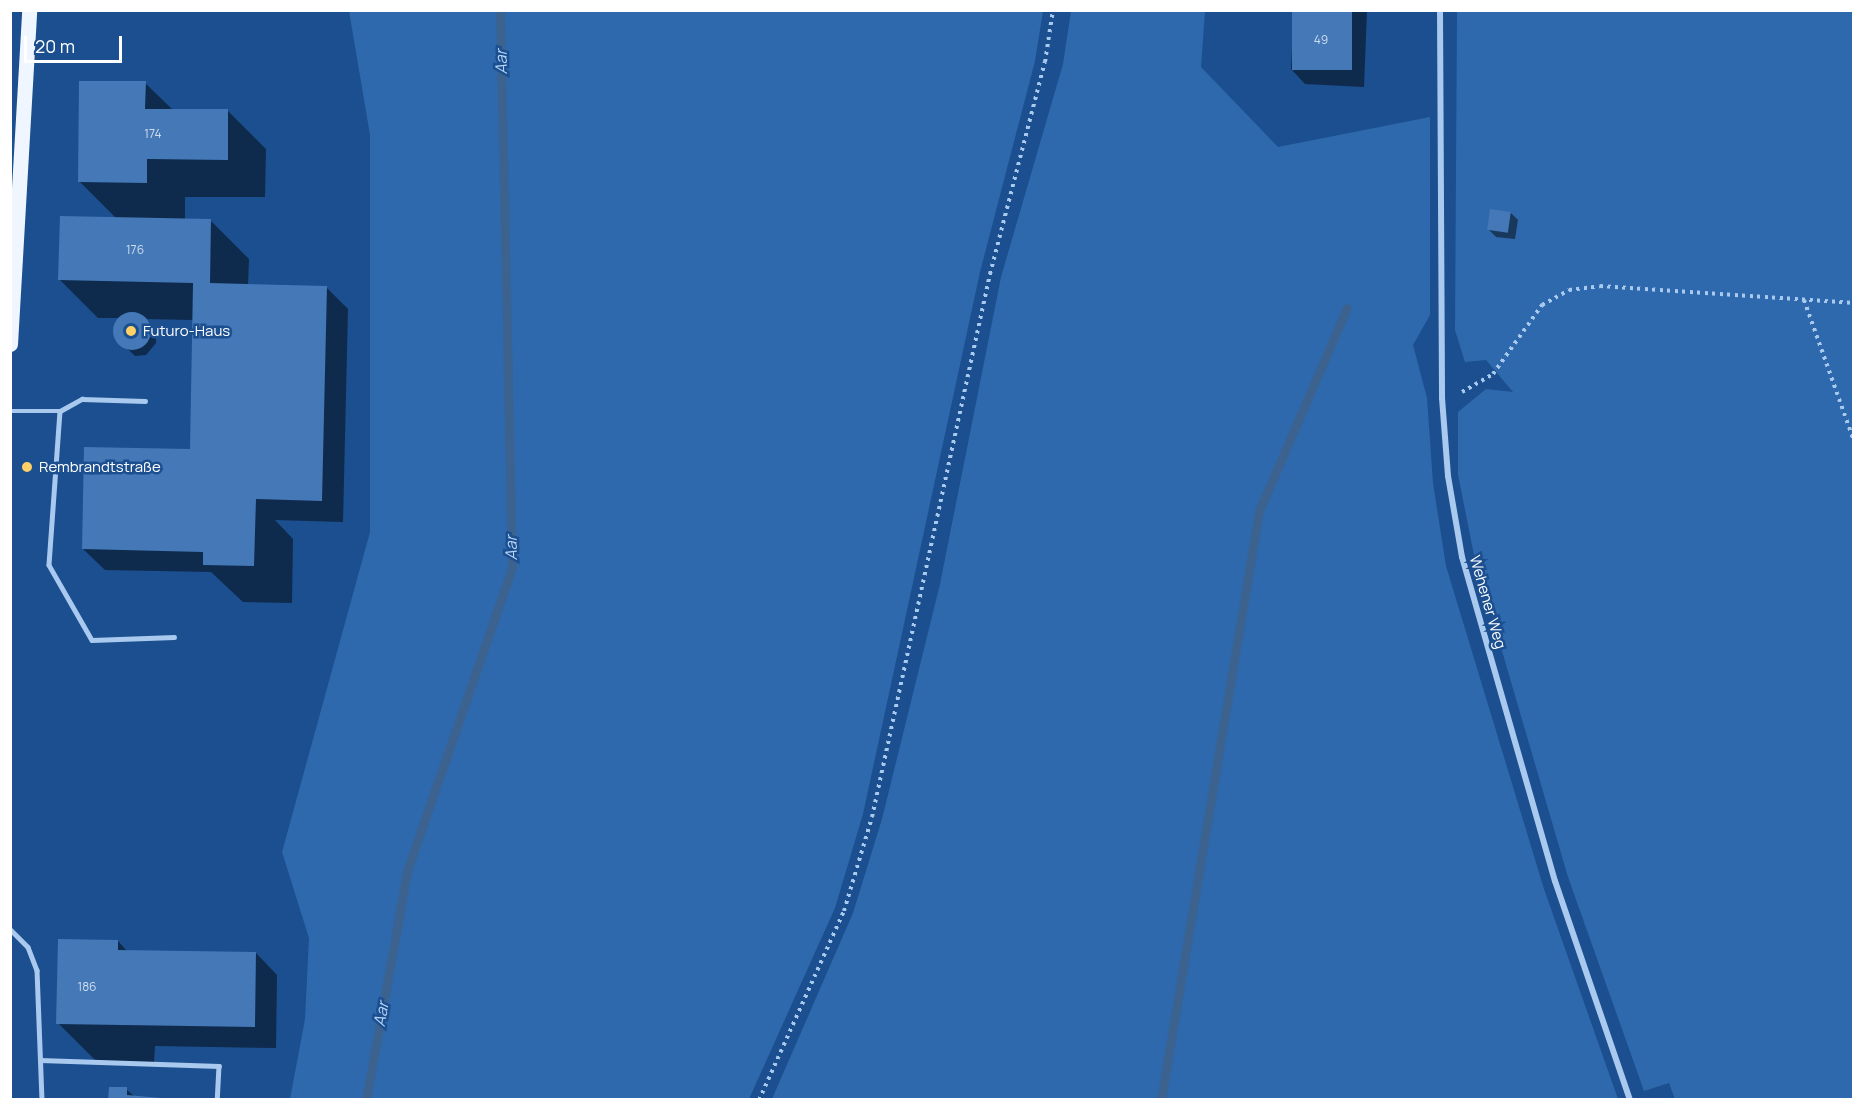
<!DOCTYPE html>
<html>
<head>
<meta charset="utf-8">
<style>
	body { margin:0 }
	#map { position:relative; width:1864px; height:1110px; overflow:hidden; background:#1b4f8f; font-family:Manrope,sans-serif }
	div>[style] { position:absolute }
	.green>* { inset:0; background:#2e69ad }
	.shadow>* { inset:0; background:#0007 }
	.stream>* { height:9px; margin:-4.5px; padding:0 4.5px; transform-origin:4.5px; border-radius:4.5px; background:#3c6290 }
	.building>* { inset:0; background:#4478b7; transform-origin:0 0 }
	.round { border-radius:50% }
	.path>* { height:4px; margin-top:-2px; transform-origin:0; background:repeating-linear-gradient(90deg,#a9c9ee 0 3px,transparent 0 7.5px) }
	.lane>* { height:4.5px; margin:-2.25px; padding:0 2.25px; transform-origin:2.25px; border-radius:2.25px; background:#a9c9ee }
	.street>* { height:6px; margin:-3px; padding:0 3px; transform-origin:3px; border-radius:3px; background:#a9c9ee }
	.primary>* { height:15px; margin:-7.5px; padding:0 7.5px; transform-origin:7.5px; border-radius:7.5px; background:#f0f6ff }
	.dots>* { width:16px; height:16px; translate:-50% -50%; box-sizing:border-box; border:3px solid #1b4f8f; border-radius:50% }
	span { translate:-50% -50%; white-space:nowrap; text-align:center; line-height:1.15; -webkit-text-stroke:5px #1b4f8f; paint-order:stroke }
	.number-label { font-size:12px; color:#d0dded }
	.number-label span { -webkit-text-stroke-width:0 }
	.poi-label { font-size:15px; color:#fff }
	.left { translate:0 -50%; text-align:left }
	.street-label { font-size:15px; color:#fff }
	.water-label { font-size:16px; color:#b5d3f5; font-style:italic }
	.frame { position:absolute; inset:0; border:12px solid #fff; pointer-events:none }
	.scale { position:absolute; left:24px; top:36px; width:98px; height:27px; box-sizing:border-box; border:3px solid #fff; border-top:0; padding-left:8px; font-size:18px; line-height:21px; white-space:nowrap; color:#fff; -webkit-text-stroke:4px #1b4f8f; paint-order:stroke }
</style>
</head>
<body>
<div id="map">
	<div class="green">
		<div style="clip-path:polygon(349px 11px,1043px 11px,1035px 61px,980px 272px,863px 814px,835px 908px,749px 1099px,290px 1099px,305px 1019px,309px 938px,282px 852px,370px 532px,370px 135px)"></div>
		<div style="clip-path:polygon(1071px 11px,1205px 11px,1201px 67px,1278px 147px,1430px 117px,1430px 315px,1413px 345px,1427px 398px,1433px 483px,1446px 566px,1544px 889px,1618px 1099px,772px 1099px,853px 913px,882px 819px,940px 584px,1001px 277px,1063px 64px)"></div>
		<div style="clip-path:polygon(1457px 11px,1853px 11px,1853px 1099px,1675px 1099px,1669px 1083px,1644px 1091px,1568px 877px,1474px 555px,1458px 475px,1458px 412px,1486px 389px,1513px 392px,1486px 360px,1465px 362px,1455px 330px)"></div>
	</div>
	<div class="shadow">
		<div style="clip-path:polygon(1294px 10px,1367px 10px,1364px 87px,1305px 84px,1291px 69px)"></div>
		<div style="clip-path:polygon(145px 83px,173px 110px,228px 111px,266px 149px,265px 197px,185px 197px,185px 220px,211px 221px,249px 259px,248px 286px,326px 287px,348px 309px,343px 522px,275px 520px,293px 539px,292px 603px,243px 602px,211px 572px,105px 570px,83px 549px,191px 450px,194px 320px,143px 319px,156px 332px,156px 343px,146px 355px,135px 356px,115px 337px,118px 318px,98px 318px,60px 280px,117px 219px,80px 182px)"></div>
		<div style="clip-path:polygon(1511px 213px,1518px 220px,1515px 239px,1496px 237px,1489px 230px)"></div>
		<div style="clip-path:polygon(118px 941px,127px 951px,256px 953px,277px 975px,276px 1048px,155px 1046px,154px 1062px,96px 1061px,58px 1023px)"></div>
		<div style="clip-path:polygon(126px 1089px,135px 1097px,185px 1100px,110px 1100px)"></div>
	</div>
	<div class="stream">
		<div style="left:366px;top:1100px;width:233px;rotate:-79.8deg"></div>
		<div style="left:407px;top:871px;width:321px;rotate:-70.9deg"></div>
		<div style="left:512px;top:568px;width:558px;rotate:-91.23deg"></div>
		<div style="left:1161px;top:1100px;width:597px;rotate:-80.55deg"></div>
		<div style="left:1259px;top:511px;width:221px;rotate:-66.6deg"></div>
	</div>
	<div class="building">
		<div style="left:1292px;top:10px;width:60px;height:60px"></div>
		<div style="clip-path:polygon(79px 81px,146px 81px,145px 109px,228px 109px,228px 160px,147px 159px,147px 183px,78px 182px)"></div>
		<div style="left:1490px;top:209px;width:21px;height:21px;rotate:8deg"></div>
		<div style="clip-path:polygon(60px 216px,211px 219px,210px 283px,327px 286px,322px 501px,256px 499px,254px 566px,203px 565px,203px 552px,82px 549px,84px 447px,190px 449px,193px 283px,58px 280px)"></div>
		<div class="round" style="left:113px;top:312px;width:38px;height:38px"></div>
		<div style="clip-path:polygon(58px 939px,118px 940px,118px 950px,256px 952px,255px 1027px,56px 1024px)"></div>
		<div style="clip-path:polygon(109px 1087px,127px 1087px,127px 1095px,185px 1100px,108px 1100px)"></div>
	</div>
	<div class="path">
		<div style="left:1804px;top:300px;width:150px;rotate:70.5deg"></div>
		<div style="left:1462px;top:392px;width:36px;rotate:-30deg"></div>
		<div style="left:1493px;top:374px;width:85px;rotate:-54.6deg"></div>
		<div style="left:1542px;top:305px;width:31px;rotate:-29deg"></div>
		<div style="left:1569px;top:290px;width:31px;rotate:-7deg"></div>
		<div style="left:1600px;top:286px;width:255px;rotate:3.8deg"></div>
		<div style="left:759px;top:1100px;width:207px;rotate:-65.8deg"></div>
		<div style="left:844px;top:911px;width:98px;rotate:-73.4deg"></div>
		<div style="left:872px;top:817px;width:556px;rotate:-77.74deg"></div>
		<div style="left:990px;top:274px;width:219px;rotate:-75.5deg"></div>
		<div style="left:1045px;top:62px;width:53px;rotate:-81.3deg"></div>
	</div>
	<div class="lane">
		<div style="left:10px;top:411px;width:50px"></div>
		<div style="left:60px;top:411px;width:25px;rotate:-29deg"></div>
		<div style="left:82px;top:399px;width:63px;rotate:1.8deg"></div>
		<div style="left:60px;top:411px;width:154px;rotate:94.1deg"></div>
		<div style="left:49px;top:565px;width:86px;rotate:60.2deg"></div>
		<div style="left:92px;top:640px;width:82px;rotate:-2.1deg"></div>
		<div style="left:10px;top:929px;width:25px;rotate:45deg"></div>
		<div style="left:28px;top:947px;width:25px;rotate:69deg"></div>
		<div style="left:37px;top:970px;width:130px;rotate:87.8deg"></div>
		<div style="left:40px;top:1060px;width:179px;rotate:1.9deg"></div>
		<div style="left:219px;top:1066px;width:34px;rotate:93deg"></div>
	</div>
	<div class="street">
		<div style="left:1440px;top:10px;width:388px;rotate:89.7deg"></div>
		<div style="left:1442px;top:398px;width:78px;rotate:85.6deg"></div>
		<div style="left:1448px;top:476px;width:82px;rotate:80.2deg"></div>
		<div style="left:1462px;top:557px;width:337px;rotate:74deg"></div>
		<div style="left:1555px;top:881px;width:231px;rotate:71.1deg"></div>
	</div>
	<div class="primary">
		<div style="left:10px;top:344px;width:335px;rotate:-86.7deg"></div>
	</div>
	<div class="dots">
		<div style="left:131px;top:331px;background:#ffd166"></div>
		<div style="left:27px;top:467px;background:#ffd166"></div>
	</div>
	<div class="number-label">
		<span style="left:1321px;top:40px">49</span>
		<span style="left:153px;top:134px">174</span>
		<span style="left:135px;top:250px">176</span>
		<span style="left:87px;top:987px">186</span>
	</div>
	<div class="poi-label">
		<span class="left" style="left:143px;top:331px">Futuro-Haus</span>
		<span class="left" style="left:39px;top:467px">Rembrandtstraße</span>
	</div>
	<div class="street-label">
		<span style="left:1488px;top:602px;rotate:74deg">Wehener Weg</span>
	</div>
	<div class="water-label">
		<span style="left:501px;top:62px;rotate:-91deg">Aar</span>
		<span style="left:511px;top:548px;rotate:-91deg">Aar</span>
		<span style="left:381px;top:1014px;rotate:-80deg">Aar</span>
	</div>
	<div class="frame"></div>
	<div class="scale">20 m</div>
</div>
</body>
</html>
